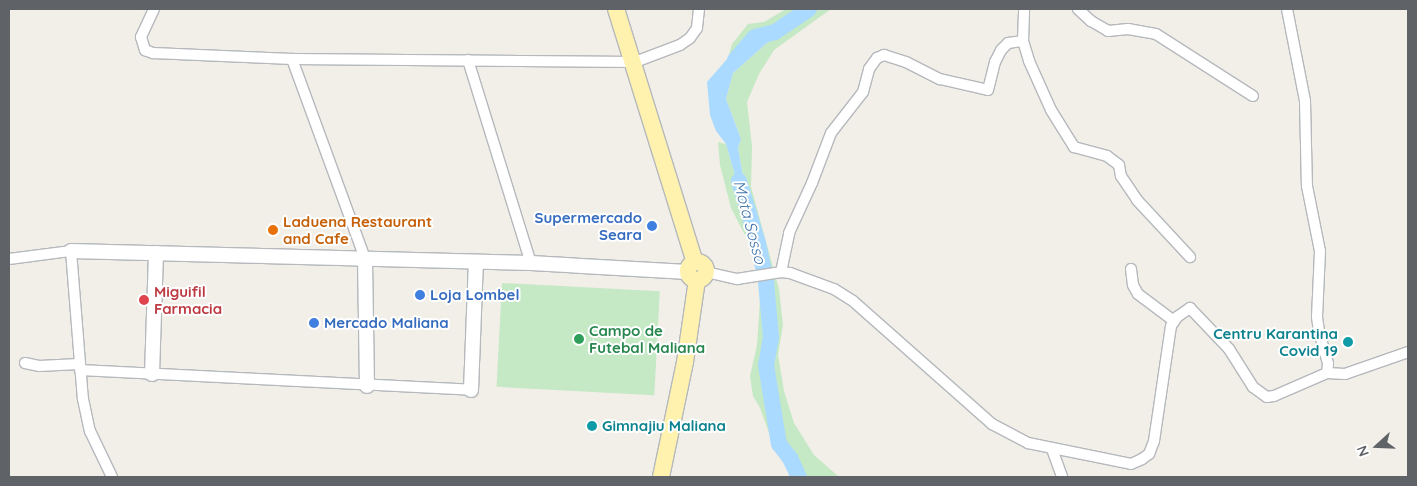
<!DOCTYPE html>
<html>
<head>
<meta charset="utf-8">
<style>
	body { margin:0 }
	#map { position:relative; width:1417px; height:486px; overflow:hidden; background:#f1efe8; font-family:Quicksand,sans-serif }
	div>[style] { position:absolute }
	.green>* { inset:0; background:#c5e8c5; transform-origin:0 0 }
	.water>* { inset:0; background:#aadaff }
	.river>* { height:16px; margin:-8px; padding:0 8px; transform-origin:8px; border-radius:8px; background:#aadaff }
	.roads { filter:drop-shadow(1px 0 #b5b8bc) drop-shadow(-1px 0 #b5b8bc) drop-shadow(0 1px #b5b8bc) drop-shadow(0 -1px #b5b8bc) }
	.street>* { height:10px; margin:-5px; padding:0 5px; transform-origin:5px; border-radius:5px; background:#fff }
	.secondary>* { height:14px; margin:-7px; padding:0 7px; transform-origin:7px; border-radius:7px; background:#fff }
	.primary>* { height:16px; margin:-8px; padding:0 8px; transform-origin:8px; border-radius:8px; background:#fff2af }
	.primary>.ring { margin:-8px; padding:0; box-sizing:content-box; background:none; border:16px solid #fff2af; border-radius:50% }
	.dots>* { width:14px; height:14px; translate:-50% -50%; box-sizing:border-box; border:2px solid #fff; border-radius:50% }
	span { translate:-50% -50%; white-space:nowrap; text-align:center; line-height:1.15; -webkit-text-stroke:4px #fff; paint-order:stroke }
	.shop-label { font-size:15px; color:#366cbe; font-weight:700 }
	.right { translate:-100% -50%; text-align:right }
	.left { translate:0 -50%; text-align:left }
	.food-label { font-size:15px; color:#c56008; font-weight:700 }
	.health-label { font-size:15px; color:#be3a42; font-weight:700 }
	.leisure-label { font-size:15px; color:#27864d; font-weight:700 }
	.culture-label { font-size:15px; color:#0d838f; font-weight:700 }
	.water-label { font-size:16px; color:#4174aa; font-style:italic }
	.frame { position:absolute; inset:0; border:10px solid #5f6368; pointer-events:none }
	.north { position:absolute; left:1352px; top:421px; width:50px; height:50px; -webkit-text-stroke:4px #fff; paint-order:stroke; rotate:250deg; font-size:14px; font-weight:700; line-height:20px; text-align:center; color:#5f6368 }
	.north::after { content:''; display:block; margin:auto; width:18px; height:22px; background:#5f6368; clip-path:polygon(50% 0,100% 100%,50% 72%,0 100%) }
</style>
</head>
<body>
<div id="map">
	<div class="green">
		<div style="clip-path:polygon(786px 9px,799px 9px,728px 58px,732px 44px,748px 24px,764px 22px)"></div>
		<div style="clip-path:polygon(817px 9px,831px 9px,774px 50px,759px 74px,747px 102px,752px 146px,751px 187px,779px 289px,783px 325px,778px 355px,784px 391px,794px 423px,814px 455px,839px 477px,793px 477px,776px 452px,760px 408px,753px 396px,750px 376px,757px 345px,761px 285px,748px 241px,731px 208px,720px 165px,718px 142px,726px 144px,742px 199px,748px 204px,738px 148px,741px 139px,726px 99px,733px 73px,768px 42px)"></div>
		<div style="left:502px;top:283px;width:158px;height:104px;rotate:3deg"></div>
	</div>
	<div class="water">
		<div style="clip-path:polygon(799px 9px,817px 9px,768px 42px,733px 73px,726px 99px,741px 139px,738px 148px,748px 205px,742px 199px,726px 144px,716px 131px,710px 115px,707px 82px,728px 58px)"></div>
	</div>
	<div class="river">
		<div style="left:735px;top:60px;width:30px;rotate:-49deg"></div>
		<div style="left:755px;top:37px;width:21px;rotate:-14deg"></div>
		<div style="left:775px;top:32px;width:41px;rotate:-34.1deg"></div>
		<div style="left:739px;top:181px;width:65px;rotate:73deg"></div>
		<div style="left:758px;top:243px;width:40px;rotate:78deg"></div>
		<div style="left:766px;top:282px;width:55px;rotate:84.8deg"></div>
		<div style="left:771px;top:337px;width:28px;rotate:100deg"></div>
		<div style="left:766px;top:365px;width:80px;rotate:80.7deg"></div>
		<div style="left:779px;top:444px;width:18px;rotate:52deg"></div>
		<div style="left:790px;top:458px;width:21px;rotate:65deg"></div>
	</div>
	<div class="roads">
		<div class="street">
			<div style="left:154px;top:9px;width:31px;rotate:115deg"></div>
			<div style="left:141px;top:37px;width:14px;rotate:73deg"></div>
			<div style="left:145px;top:50px;width:9px;rotate:21deg"></div>
			<div style="left:153px;top:53px;width:139px;rotate:2.5deg"></div>
			<div style="left:292px;top:59px;width:213px;rotate:69.9deg"></div>
			<div style="left:1078px;top:9px;width:18px;rotate:43deg"></div>
			<div style="left:1091px;top:21px;width:20px;rotate:30deg"></div>
			<div style="left:1108px;top:31px;width:20px;rotate:-6deg"></div>
			<div style="left:1128px;top:29px;width:28px;rotate:10deg"></div>
			<div style="left:1156px;top:34px;width:115px;rotate:32.6deg"></div>
			<div style="left:1287px;top:9px;width:94px;rotate:78.9deg"></div>
			<div style="left:1305px;top:101px;width:85px;rotate:88.7deg"></div>
			<div style="left:1307px;top:186px;width:66px;rotate:78.7deg"></div>
			<div style="left:1320px;top:251px;width:66px;rotate:92.6deg"></div>
			<div style="left:1317px;top:317px;width:15px;rotate:82deg"></div>
			<div style="left:1319px;top:332px;width:33px;rotate:74deg"></div>
			<div style="left:1328px;top:364px;width:9px;rotate:96deg"></div>
			<div style="left:1023px;top:41px;width:21px;rotate:73deg"></div>
			<div style="left:1029px;top:61px;width:54px;rotate:65.8deg"></div>
			<div style="left:1051px;top:110px;width:44px;rotate:58.1deg"></div>
			<div style="left:1074px;top:147px;width:34px;rotate:15deg"></div>
			<div style="left:1107px;top:156px;width:15px;rotate:37deg"></div>
			<div style="left:1119px;top:165px;width:11px;rotate:80deg"></div>
			<div style="left:1121px;top:176px;width:29px;rotate:56deg"></div>
			<div style="left:1137px;top:200px;width:78px;rotate:47.1deg"></div>
			<div style="left:292px;top:59px;width:343px;rotate:0.5deg"></div>
			<div style="left:635px;top:62px;width:48px;rotate:-20.7deg"></div>
			<div style="left:680px;top:45px;width:12px;rotate:-35deg"></div>
			<div style="left:690px;top:38px;width:12px;rotate:-55deg"></div>
			<div style="left:697px;top:28px;width:19px;rotate:-84deg"></div>
			<div style="left:468px;top:60px;width:213px;rotate:72.8deg"></div>
			<div style="left:9px;top:259px;width:63px;rotate:-7.4deg"></div>
			<div style="left:71px;top:251px;width:148px;rotate:85.4deg"></div>
			<div style="left:83px;top:399px;width:33px;rotate:78deg"></div>
			<div style="left:90px;top:431px;width:51px;rotate:64.4deg"></div>
			<div style="left:1131px;top:269px;width:16px;rotate:83deg"></div>
			<div style="left:1133px;top:285px;width:10px;rotate:61deg"></div>
			<div style="left:1138px;top:294px;width:45px;rotate:36.9deg"></div>
			<div style="left:706px;top:272px;width:32px;rotate:13deg"></div>
			<div style="left:737px;top:279px;width:45px;rotate:-9deg"></div>
			<div style="left:781px;top:272px;width:9px;rotate:6deg"></div>
			<div style="left:790px;top:273px;width:47px;rotate:20deg"></div>
			<div style="left:834px;top:289px;width:22px;rotate:32deg"></div>
			<div style="left:853px;top:301px;width:186px;rotate:41.5deg"></div>
			<div style="left:992px;top:424px;width:41px;rotate:27.8deg"></div>
			<div style="left:1028px;top:443px;width:105px;rotate:11.5deg"></div>
			<div style="left:1131px;top:464px;width:12px;rotate:-24deg"></div>
			<div style="left:1142px;top:459px;width:9px;rotate:-36deg"></div>
			<div style="left:1149px;top:454px;width:14px;rotate:-69deg"></div>
			<div style="left:1154px;top:441px;width:116px;rotate:-81.6deg"></div>
			<div style="left:1171px;top:326px;width:11px;rotate:-56deg"></div>
			<div style="left:1177px;top:317px;width:16px;rotate:-35deg"></div>
			<div style="left:1190px;top:308px;width:57px;rotate:46.4deg"></div>
			<div style="left:1229px;top:349px;width:45px;rotate:57.7deg"></div>
			<div style="left:1253px;top:387px;width:17px;rotate:36deg"></div>
			<div style="left:1267px;top:397px;width:7px;rotate:-8deg"></div>
			<div style="left:1274px;top:396px;width:58px;rotate:-23.5deg"></div>
			<div style="left:1327px;top:373px;width:18px;rotate:3deg"></div>
			<div style="left:1345px;top:374px;width:67px;rotate:-19.2deg"></div>
			<div style="left:781px;top:272px;width:40px;rotate:-78deg"></div>
			<div style="left:789px;top:233px;width:55px;rotate:-65.3deg"></div>
			<div style="left:812px;top:183px;width:53px;rotate:-69.2deg"></div>
			<div style="left:831px;top:133px;width:52px;rotate:-52deg"></div>
			<div style="left:863px;top:92px;width:24px;rotate:-75deg"></div>
			<div style="left:869px;top:69px;width:14px;rotate:-54deg"></div>
			<div style="left:877px;top:58px;width:8px;rotate:-23deg"></div>
			<div style="left:884px;top:55px;width:23px;rotate:18deg"></div>
			<div style="left:906px;top:62px;width:38px;rotate:27deg"></div>
			<div style="left:940px;top:79px;width:49px;rotate:12.9deg"></div>
			<div style="left:988px;top:90px;width:29px;rotate:-76deg"></div>
			<div style="left:995px;top:62px;width:13px;rotate:-63deg"></div>
			<div style="left:1001px;top:50px;width:10px;rotate:-45deg"></div>
			<div style="left:1008px;top:43px;width:15px;rotate:-8deg"></div>
			<div style="left:1023px;top:41px;width:32px;rotate:-88deg"></div>
			<div style="left:25px;top:363px;width:14px;rotate:12deg"></div>
			<div style="left:39px;top:366px;width:40px;rotate:-2.9deg"></div>
			<div style="left:80px;top:370px;width:392px;rotate:2.9deg"></div>
			<div style="left:1052px;top:449px;width:30px;rotate:70deg"></div>
		</div>
		<div class="secondary">
			<div style="left:71px;top:251px;width:460px;rotate:1.5deg"></div>
			<div style="left:531px;top:263px;width:157px;rotate:3.3deg"></div>
			<div style="left:365px;top:259px;width:127px;rotate:89.1deg"></div>
			<div style="left:152px;top:374px;width:121px;rotate:-88.1deg"></div>
			<div style="left:471px;top:390px;width:128px;rotate:-87.8deg"></div>
		</div>
		<div class="primary">
			<div style="left:616px;top:9px;width:265px;rotate:72.7deg"></div>
			<div class="ring" style="left:688px;top:262px;width:2px;height:2px"></div>
			<div style="left:661px;top:477px;width:117px;rotate:-78.2deg"></div>
			<div style="left:685px;top:362px;width:83px;rotate:-81.7deg"></div>
		</div>
	</div>
	<div class="dots">
		<div style="left:652px;top:226px;background:#3f7fe0"></div>
		<div style="left:273px;top:230px;background:#e8710a"></div>
		<div style="left:420px;top:295px;background:#3f7fe0"></div>
		<div style="left:144px;top:300px;background:#e0444e"></div>
		<div style="left:314px;top:323px;background:#3f7fe0"></div>
		<div style="left:579px;top:339px;background:#2e9e5b"></div>
		<div style="left:1348px;top:342px;background:#0f9aa8"></div>
		<div style="left:592px;top:426px;background:#0f9aa8"></div>
	</div>
	<div class="shop-label">
		<span class="right" style="left:642px;top:226px">Supermercado<br>Seara</span>
		<span class="left" style="left:430px;top:295px">Loja Lombel</span>
		<span class="left" style="left:324px;top:323px">Mercado Maliana</span>
	</div>
	<div class="food-label">
		<span class="left" style="left:283px;top:230px">Laduena Restaurant<br>and Cafe</span>
	</div>
	<div class="health-label">
		<span class="left" style="left:154px;top:300px">Miguifil<br>Farmacia</span>
	</div>
	<div class="leisure-label">
		<span class="left" style="left:589px;top:339px">Campo de<br>Futebal Maliana</span>
	</div>
	<div class="culture-label">
		<span class="right" style="left:1338px;top:342px">Centru Karantina<br>Covid 19</span>
		<span class="left" style="left:602px;top:426px">Gimnajiu Maliana</span>
	</div>
	<div class="water-label">
		<span style="left:750px;top:222px;rotate:75deg">Mota Sosso</span>
	</div>
	<div class="frame"></div>
	<div class="north">N</div>
</div>
</body>
</html>
